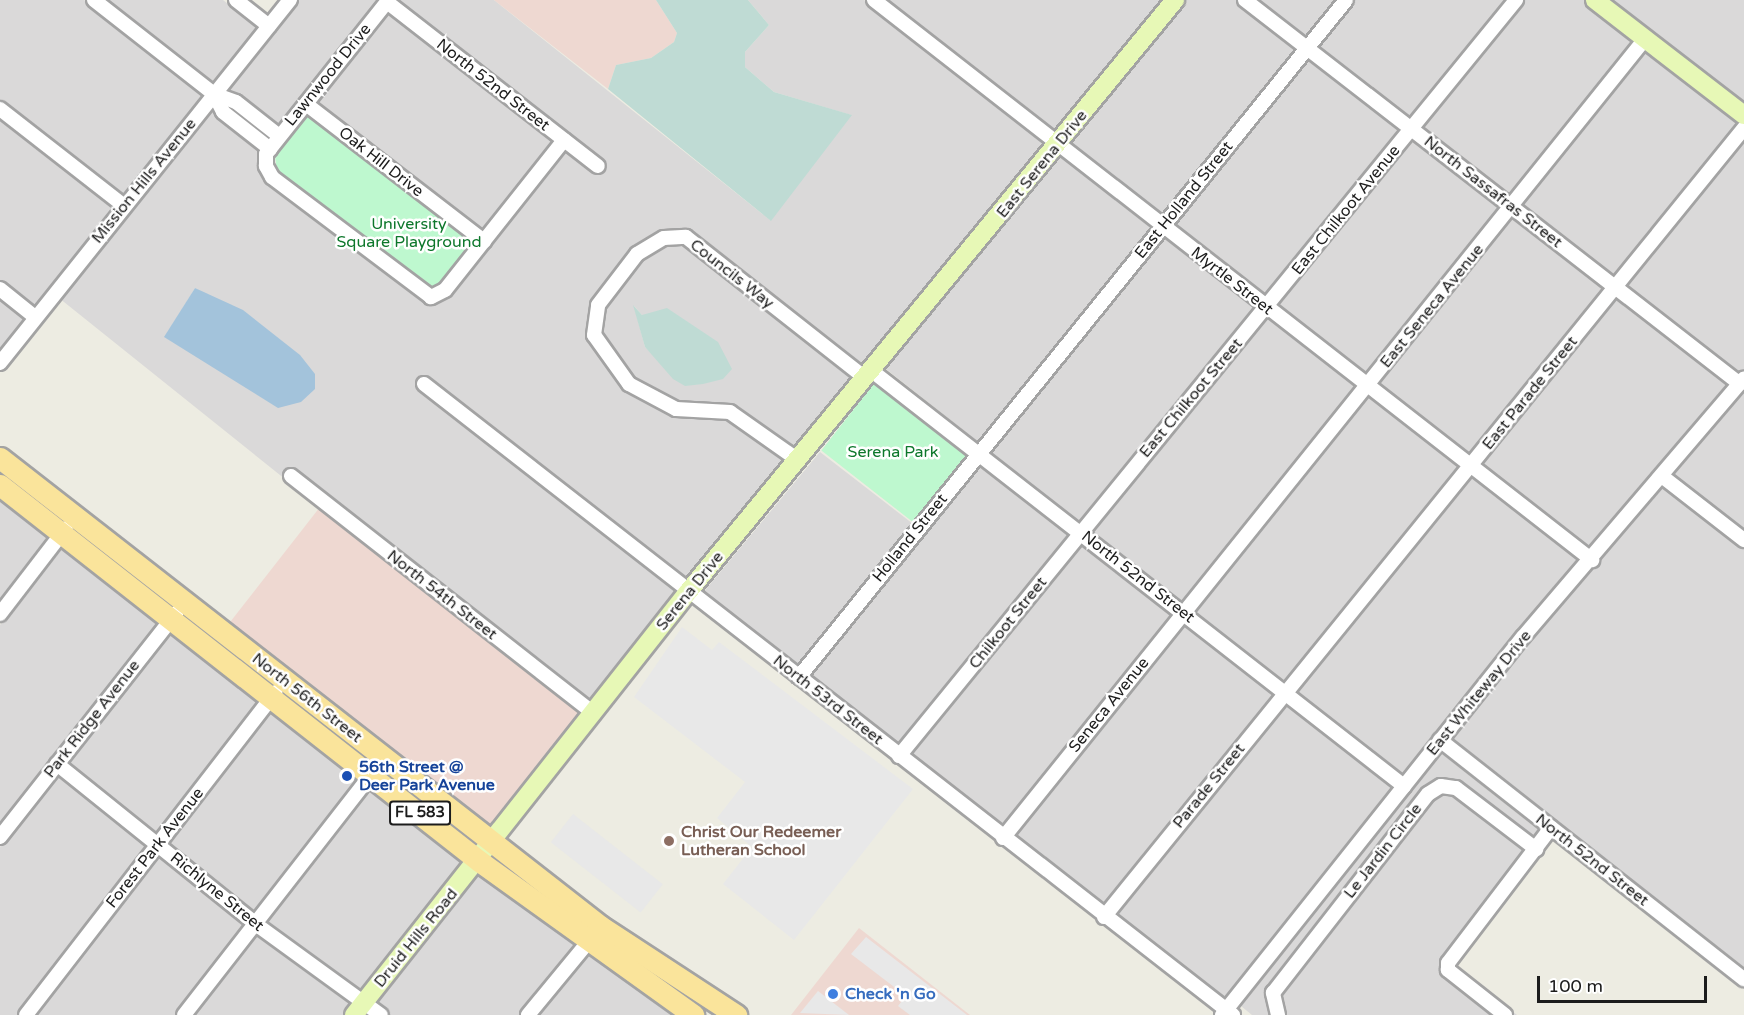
<!DOCTYPE html>
<html>
<head>
<meta charset="utf-8">
<style>
	body { margin:0 }
	#map { position:relative; width:1744px; height:1015px; overflow:hidden; background:#edece2; font-family:"Varela Round",sans-serif }
	div>[style] { position:absolute }
	.residential>* { inset:0; background:#dad9d9; transform-origin:0 0 }
	.commercial>* { inset:0; background:#eed8d1; transform-origin:0 0 }
	.wetland>* { inset:0; background:#bfdbd4 }
	.park>* { inset:0; background:#bef8cf; transform-origin:0 0 }
	.parking>* { inset:0; background:#e8e8e8; transform-origin:0 0 }
	.water>* { inset:0; background:#a3c3db }
	.roads { filter:drop-shadow(2px 0 #a3a3a3) drop-shadow(-2px 0 #a3a3a3) drop-shadow(0 2px #a3a3a3) drop-shadow(0 -2px #a3a3a3) }
	.street>* { height:14px; margin:-7px; padding:0 7px; transform-origin:7px; border-radius:7px; background:#fff }
	.secondary>* { height:18px; margin:-9px; padding:0 9px; transform-origin:9px; border-radius:9px; background:#e7f8b6 }
	.primary>* { height:21px; margin:-10.5px; padding:0 10.5px; transform-origin:10.5px; border-radius:10.5px; background:#fae49b }
	.dots>* { width:16px; height:16px; translate:-50% -50%; box-sizing:border-box; border:3px solid #fff; border-radius:50% }
	span { translate:-50% -50%; white-space:nowrap; text-align:center; line-height:1.15; -webkit-text-stroke:5px #fff; paint-order:stroke }
	.shield-label span { padding:2px 4px; background:#fff; border:2px solid; border-radius:4px; -webkit-text-stroke-width:0 }
	.shield-label { font-size:15px; color:#1c1c1c; font-weight:700 }
	.street-label { font-size:16px; color:#1c1c1c }
	.park-label { font-size:16px; color:#0d772b }
	.transit-label { font-size:16px; color:#164399; font-weight:700 }
	.left { translate:0 -50%; text-align:left }
	.education-label { font-size:16px; color:#785e54; font-weight:700 }
	.shop-label { font-size:16px; color:#366cbe; font-weight:700 }
	.scale { position:absolute; left:1537px; top:976px; width:170px; height:27px; box-sizing:border-box; border:3px solid #1c1c1c; border-top:0; padding-left:8px; font-size:18px; line-height:21px; white-space:nowrap; color:#1c1c1c; -webkit-text-stroke:4px #fff; paint-order:stroke }
</style>
</head>
<body>
<div id="map">
	<div class="residential">
		<div style="clip-path:polygon(0 0,84px 0,205px 95px,122px 197px,0 101px)"></div>
		<div style="clip-path:polygon(103px 0,223px 0,259px 29px,213px 86px)"></div>
		<div style="clip-path:polygon(299px 0,380px 0,278px 128px,225px 92px)"></div>
		<div style="clip-path:polygon(evenodd,394px 0,494px 0,770px 220px,851px 115px,774px 92px,745px 67px,745px 52px,769px 25px,748px 0,864px 0,1049px 146px,864px 369px,689px 233px,632px 250px,588px 334px,624px 387px,728px 418px,789px 461px,686px 583px,422px 376px,416px 385px,679px 592px,594px 702px,290px 468px,283px 477px,320px 507px,59px 298px,213px 106px,261px 149px,260px 165px,429px 305px,450px 293px,565px 149px,600px 175px,607px 165px,394px 0,195px 288px,256px 322px,278px 407px,165px 337px,195px 288px)"></div>
		<div style="clip-path:polygon(883px 0,1167px 0,1057px 136px)"></div>
		<div style="clip-path:polygon(1183px 0,1744px 0,1744px 967px,1442px 734px,1227px 999px,701px 595px,820px 452px,926px 534px,991px 452px,886px 369px)"></div>
		<div style="left:389px;top:11px;width:210px;height:119px;rotate:38deg"></div>
		<div style="clip-path:polygon(0 116px,115px 206px,34px 308px,0 281px)"></div>
		<div style="clip-path:polygon(evenodd,666px 244px,684px 244px,857px 378px,796px 452px,733px 407px,677px 403px,633px 380px,601px 334px,605px 308px,642px 259px,666px 244px,634px 306px,642px 315px,685px 386px,645px 347px,634px 306px)"></div>
		<div style="clip-path:polygon(0 296px,26px 317px,0 352px)"></div>
		<div style="clip-path:polygon(0 493px,54px 534px,0 604px)"></div>
		<div style="clip-path:polygon(64px 542px,163px 619px,0 826px,0 625px)"></div>
		<div style="left:173px;top:627px;width:115px;height:174px;rotate:38deg"></div>
		<div style="left:274px;top:706px;width:112px;height:175px;rotate:38deg"></div>
		<div style="clip-path:polygon(1441px 753px,1550px 839px,1452px 963px,1517px 1015px,1252px 1015px,1241px 1006px)"></div>
		<div style="clip-path:polygon(59px 773px,149px 845px,17px 1015px,0 1015px,0 847px)"></div>
		<div style="left:373px;top:783px;width:124px;height:177px;rotate:39deg"></div>
		<div style="clip-path:polygon(159px 853px,248px 925px,176px 1015px,34px 1015px)"></div>
		<div style="clip-path:polygon(480px 873px,585px 952px,671px 1015px,368px 1015px)"></div>
		<div style="clip-path:polygon(258px 933px,355px 1003px,345px 1015px,193px 1015px)"></div>
	</div>
	<div class="commercial">
		<div style="clip-path:polygon(494px 0,656px 0,677px 33px,674px 42px,651px 58px,616px 65px,608px 89px)"></div>
		<div style="left:320px;top:507px;width:337px;height:152px;rotate:38deg"></div>
		<div style="clip-path:polygon(859px 928px,970px 1015px,791px 1015px)"></div>
	</div>
	<div class="wetland">
		<div style="clip-path:polygon(656px 0,748px 0,769px 25px,745px 52px,745px 67px,774px 92px,852px 115px,771px 221px,608px 89px,616px 65px,651px 58px,674px 42px,677px 33px)"></div>
		<div style="clip-path:polygon(633px 305px,642px 315px,667px 308px,718px 342px,732px 369px,723px 379px,703px 384px,685px 386px,673px 379px,645px 347px)"></div>
	</div>
	<div class="park">
		<div style="clip-path:polygon(308px 114px,472px 242px,433px 293px,277px 171px,275px 156px)"></div>
		<div style="left:875px;top:382px;width:118px;height:87px;rotate:38deg"></div>
	</div>
	<div class="parking">
		<div style="clip-path:polygon(682px 627px,712px 650px,719px 642px,913px 789px,794px 940px,723px 884px,752px 847px,717px 818px,745px 782px,634px 697px)"></div>
		<div style="left:573px;top:814px;width:114px;height:36px;rotate:38deg"></div>
		<div style="clip-path:polygon(866px 937px,967px 1015px,910px 1015px,898px 1006px,906px 996px,851px 954px)"></div>
		<div style="clip-path:polygon(818px 991px,849px 1015px,800px 1013px)"></div>
	</div>
	<div class="water">
		<div style="clip-path:polygon(195px 288px,243px 310px,300px 355px,315px 374px,315px 389px,301px 402px,278px 408px,164px 337px)"></div>
	</div>
	<div class="roads">
		<div class="street">
			<div style="left:94px;top:0;width:152px;rotate:38.1deg"></div>
			<div style="left:214px;top:94px;width:23px;rotate:20deg"></div>
			<div style="left:236px;top:102px;width:55px;rotate:38.3deg"></div>
			<div style="left:236px;top:0;width:42px;rotate:38.2deg"></div>
			<div style="left:874px;top:0;width:911px;rotate:37.95deg"></div>
			<div style="left:1245px;top:0;width:626px;rotate:37.8deg"></div>
			<div style="left:214px;top:94px;width:20px;rotate:63deg"></div>
			<div style="left:223px;top:112px;width:60px;rotate:38.2deg"></div>
			<div style="left:306px;top:104px;width:225px;rotate:37.6deg"></div>
			<div style="left:0;top:109px;width:156px;rotate:38deg"></div>
			<div style="left:564px;top:140px;width:191px;rotate:128.4deg"></div>
			<div style="left:445px;top:290px;width:16px;rotate:153deg"></div>
			<div style="left:431px;top:297px;width:199px;rotate:-143deg"></div>
			<div style="left:272px;top:177px;width:13px;rotate:-119deg"></div>
			<div style="left:266px;top:166px;width:12px;rotate:-90deg"></div>
			<div style="left:266px;top:154px;width:194px;rotate:-51.5deg"></div>
			<div style="left:387px;top:2px;width:267px;rotate:37.9deg"></div>
			<div style="left:0;top:289px;width:45px;rotate:38.7deg"></div>
			<div style="left:0;top:363px;width:465px;rotate:-51.4deg"></div>
			<div style="left:872px;top:371px;width:675px;rotate:37.96deg"></div>
			<div style="left:424px;top:384px;width:1026px;rotate:37.95deg"></div>
			<div style="left:798px;top:460px;width:83px;rotate:-144.8deg"></div>
			<div style="left:730px;top:412px;width:54px;rotate:-176.8deg"></div>
			<div style="left:676px;top:409px;width:53px;rotate:-152deg"></div>
			<div style="left:629px;top:384px;width:60px;rotate:-125.5deg"></div>
			<div style="left:594px;top:335px;width:30px;rotate:-82deg"></div>
			<div style="left:598px;top:305px;width:64px;rotate:-52.6deg"></div>
			<div style="left:637px;top:254px;width:31px;rotate:-31deg"></div>
			<div style="left:664px;top:238px;width:22px;rotate:-3deg"></div>
			<div style="left:686px;top:237px;width:228px;rotate:38.2deg"></div>
			<div style="left:291px;top:476px;width:385px;rotate:38.1deg"></div>
			<div style="left:1663px;top:477px;width:103px;rotate:37.9deg"></div>
			<div style="left:0;top:614px;width:108px;rotate:-52.5deg"></div>
			<div style="left:799px;top:677px;width:870px;rotate:-51.06deg"></div>
			<div style="left:1440px;top:740px;width:387px;rotate:38.2deg"></div>
			<div style="left:899px;top:756px;width:976px;rotate:-50.78deg"></div>
			<div style="left:57px;top:764px;width:257px;rotate:38.8deg"></div>
			<div style="left:257px;top:925px;width:153px;rotate:36deg"></div>
			<div style="left:0;top:837px;width:285px;rotate:-51.8deg"></div>
			<div style="left:1003px;top:838px;width:1025px;rotate:-51.22deg"></div>
			<div style="left:1104px;top:917px;width:1016px;rotate:-50.95deg"></div>
			<div style="left:26px;top:1015px;width:408px;rotate:-52.3deg"></div>
			<div style="left:184px;top:1015px;width:304px;rotate:-52.1deg"></div>
			<div style="left:528px;top:1015px;width:104px;rotate:-50.5deg"></div>
			<div style="left:1222px;top:1015px;width:483px;rotate:-51.5deg"></div>
			<div style="left:1523px;top:637px;width:340px;rotate:-49.5deg"></div>
			<div style="left:1278px;top:1015px;width:23px;rotate:-103deg"></div>
			<div style="left:1273px;top:993px;width:252px;rotate:-52.1deg"></div>
			<div style="left:1428px;top:794px;width:15px;rotate:-32deg"></div>
			<div style="left:1441px;top:786px;width:15px;rotate:8deg"></div>
			<div style="left:1456px;top:788px;width:101px;rotate:37.3deg"></div>
			<div style="left:1505px;top:1015px;width:73px;rotate:-141.7deg"></div>
			<div style="left:1448px;top:970px;width:7px;rotate:-90deg"></div>
			<div style="left:1448px;top:963px;width:170px;rotate:-52.7deg"></div>
		</div>
		<div class="secondary">
			<div style="left:1595px;top:0;width:188px;rotate:37.7deg"></div>
			<div style="left:354px;top:1015px;width:539px;rotate:-51.71deg"></div>
			<div style="left:688px;top:592px;width:767px;rotate:-50.56deg"></div>
		</div>
		<div class="primary">
			<div style="left:0;top:458px;width:761px;rotate:37.95deg"></div>
			<div style="left:600px;top:926px;width:163px;rotate:33.2deg"></div>
			<div style="left:0;top:485px;width:609px;rotate:38.13deg"></div>
			<div style="left:479px;top:861px;width:264px;rotate:35.7deg"></div>
		</div>
	</div>
	<div class="dots">
		<div style="left:347px;top:776px;background:#1a4fb4"></div>
		<div style="left:669px;top:841px;background:#8d6e63"></div>
		<div style="left:833px;top:994px;background:#3f7fe0"></div>
	</div>
	<div class="shield-label">
		<span style="left:420px;top:813px">FL 583</span>
	</div>
	<div class="street-label">
		<span style="left:328px;top:75px;rotate:-51deg">Lawnwood Drive</span>
		<span style="left:493px;top:85px;rotate:38deg">North 52nd Street</span>
		<span style="left:381px;top:162px;rotate:38deg">Oak Hill Drive</span>
		<span style="left:1042px;top:164px;rotate:-51deg">East Serena Drive</span>
		<span style="left:144px;top:181px;rotate:-51deg">Mission Hills Avenue</span>
		<span style="left:1493px;top:192px;rotate:38deg">North Sassafras Street</span>
		<span style="left:1184px;top:200px;rotate:-51deg">East Holland Street</span>
		<span style="left:1346px;top:210px;rotate:-51deg">East Chilkoot Avenue</span>
		<span style="left:732px;top:274px;rotate:38deg">Councils Way</span>
		<span style="left:1232px;top:281px;rotate:38deg">Myrtle Street</span>
		<span style="left:1432px;top:306px;rotate:-51deg">East Seneca Avenue</span>
		<span style="left:1530px;top:393px;rotate:-51deg">East Parade Street</span>
		<span style="left:1191px;top:398px;rotate:-50deg">East Chilkoot Street</span>
		<span style="left:910px;top:538px;rotate:-51deg">Holland Street</span>
		<span style="left:1138px;top:577px;rotate:38deg">North 52nd Street</span>
		<span style="left:690px;top:591px;rotate:-51deg">Serena Drive</span>
		<span style="left:442px;top:595px;rotate:38deg">North 54th Street</span>
		<span style="left:1008px;top:623px;rotate:-51deg">Chilkoot Street</span>
		<span style="left:1479px;top:693px;rotate:-51deg">East Whiteway Drive</span>
		<span style="left:307px;top:698px;rotate:38deg">North 56th Street</span>
		<span style="left:828px;top:700px;rotate:38deg">North 53rd Street</span>
		<span style="left:1109px;top:705px;rotate:-51deg">Seneca Avenue</span>
		<span style="left:92px;top:719px;rotate:-52deg">Park Ridge Avenue</span>
		<span style="left:1209px;top:786px;rotate:-51deg">Parade Street</span>
		<span style="left:155px;top:848px;rotate:-52deg">Forest Park Avenue</span>
		<span style="left:1383px;top:851px;rotate:-52deg">Le Jardin Circle</span>
		<span style="left:1592px;top:860px;rotate:38deg">North 52nd Street</span>
		<span style="left:217px;top:892px;rotate:39deg">Richlyne Street</span>
		<span style="left:416px;top:938px;rotate:-51deg">Druid Hills Road</span>
	</div>
	<div class="park-label">
		<span style="left:409px;top:233px">University<br>Square Playground</span>
		<span style="left:893px;top:452px">Serena Park</span>
	</div>
	<div class="transit-label">
		<span class="left" style="left:359px;top:776px">56th Street @<br>Deer Park Avenue</span>
	</div>
	<div class="education-label">
		<span class="left" style="left:681px;top:841px">Christ Our Redeemer<br>Lutheran School</span>
	</div>
	<div class="shop-label">
		<span class="left" style="left:845px;top:994px">Check 'n Go</span>
	</div>
	<div class="scale">100 m</div>
</div>
</body>
</html>
